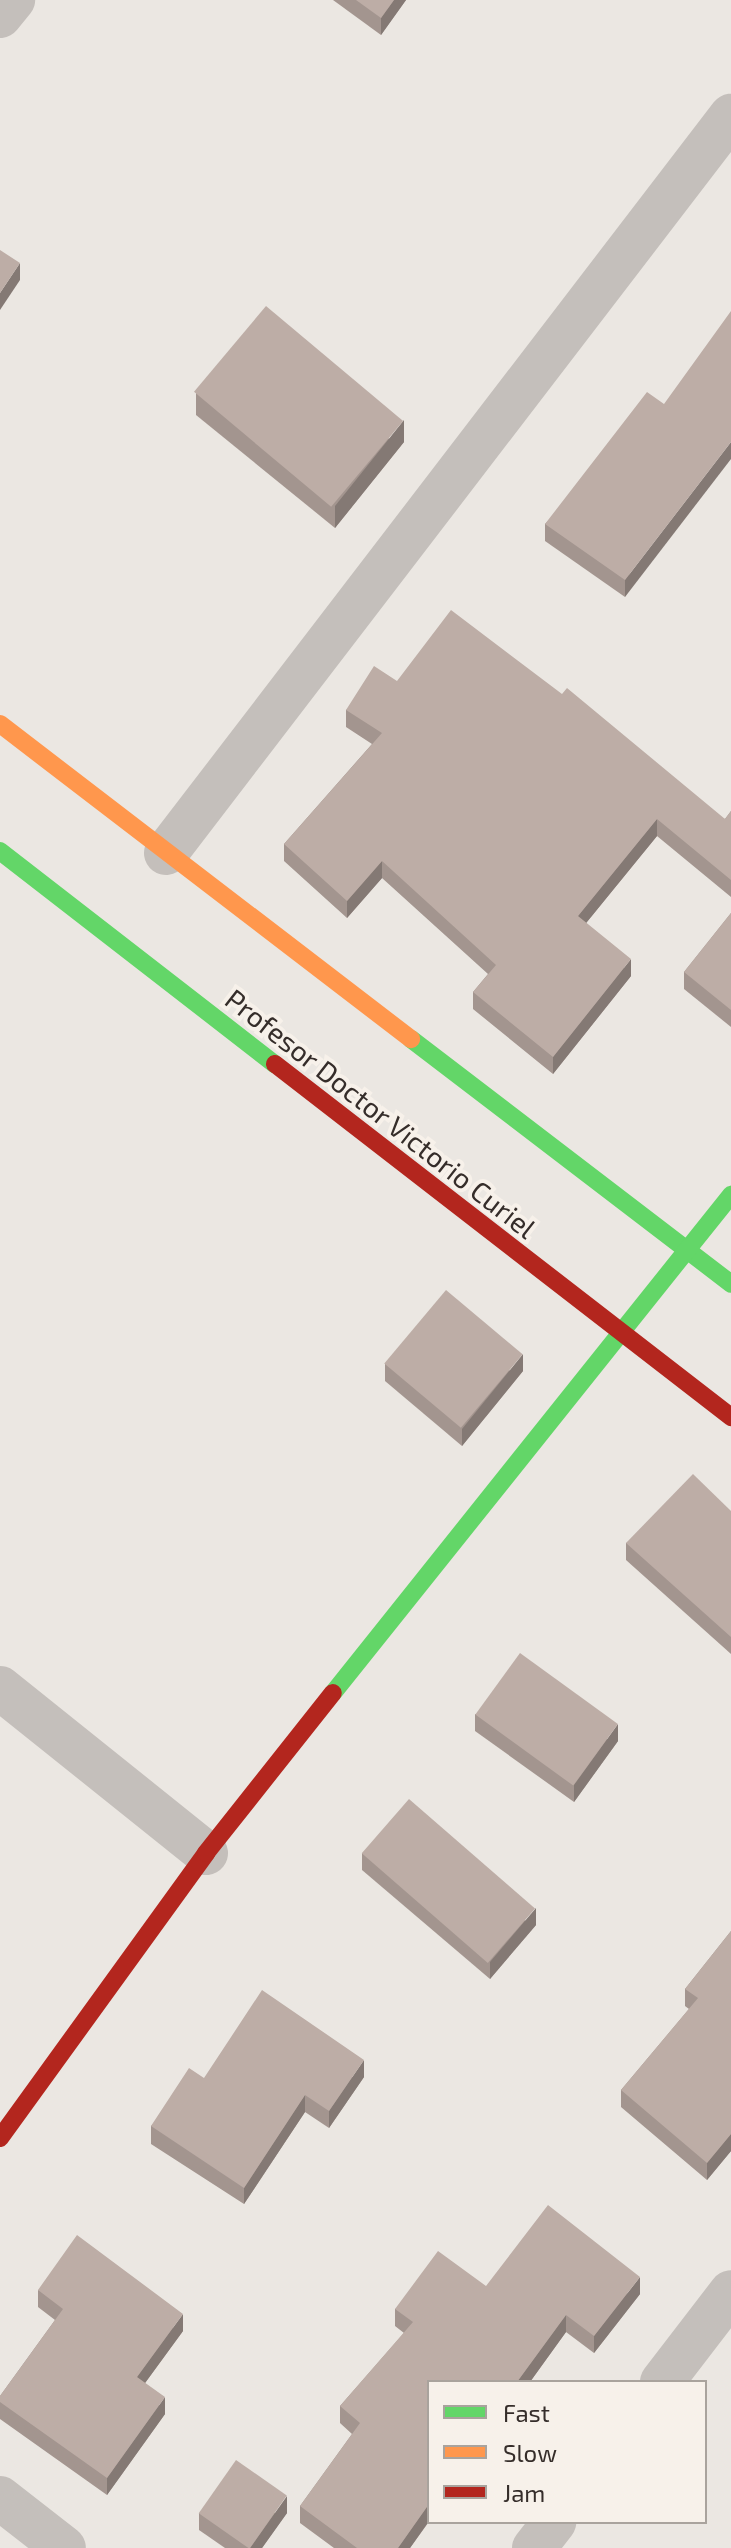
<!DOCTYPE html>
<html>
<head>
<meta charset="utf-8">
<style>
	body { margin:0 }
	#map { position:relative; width:731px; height:2548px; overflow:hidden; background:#ebe7e2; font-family:"Exo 2",sans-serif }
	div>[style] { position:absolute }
	.street>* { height:44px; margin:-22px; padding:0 22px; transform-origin:22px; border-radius:22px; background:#c4bfbb }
	.fast>* { height:18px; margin:-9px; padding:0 9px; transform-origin:9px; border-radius:9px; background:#63d668 }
	.slow>* { height:18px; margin:-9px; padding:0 9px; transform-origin:9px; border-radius:9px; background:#ff974d }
	.jam>* { height:18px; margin:-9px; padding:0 9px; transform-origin:9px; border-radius:9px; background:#b3261e }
	.wall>* { inset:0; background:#a3958f }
	.shaded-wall>* { inset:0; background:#847974 }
	.building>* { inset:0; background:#bdada6; transform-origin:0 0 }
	span { translate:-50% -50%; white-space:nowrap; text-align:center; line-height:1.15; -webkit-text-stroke:8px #f7f1ea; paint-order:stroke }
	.street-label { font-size:28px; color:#352d2a }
	.legend { position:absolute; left:427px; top:2380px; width:280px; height:144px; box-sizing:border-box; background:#f7f1ea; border:2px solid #a9a39d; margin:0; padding:10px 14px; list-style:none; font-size:24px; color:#352d2a }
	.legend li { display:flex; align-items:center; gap:16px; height:40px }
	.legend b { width:40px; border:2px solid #a9a39d }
</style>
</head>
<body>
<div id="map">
	<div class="street">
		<div style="left:0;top:16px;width:21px;rotate:-51deg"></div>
		<div style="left:166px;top:853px;width:929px;rotate:-52.53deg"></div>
		<div style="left:0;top:1688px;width:264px;rotate:38.7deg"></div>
		<div style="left:662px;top:2382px;width:113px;rotate:-52.5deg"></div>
		<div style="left:0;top:2498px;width:81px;rotate:38deg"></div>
		<div style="left:534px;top:2548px;width:33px;rotate:-52deg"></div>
	</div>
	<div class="fast">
		<div style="left:0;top:851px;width:348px;rotate:37.8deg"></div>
		<div style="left:411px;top:1039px;width:403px;rotate:37.4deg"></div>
		<div style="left:333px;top:1693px;width:638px;rotate:-51.37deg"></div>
	</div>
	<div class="slow">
		<div style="left:0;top:724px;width:518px;rotate:37.47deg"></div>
	</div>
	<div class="jam">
		<div style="left:275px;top:1064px;width:577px;rotate:37.74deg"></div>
		<div style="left:0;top:2138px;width:352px;rotate:-54.1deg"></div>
		<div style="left:206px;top:1853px;width:204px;rotate:-51.6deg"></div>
	</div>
	<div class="wall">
		<div style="clip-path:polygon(333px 0,406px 0,381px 35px)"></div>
		<div style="clip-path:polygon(196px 393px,404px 442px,335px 528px,196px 415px)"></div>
		<div style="clip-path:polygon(664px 404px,625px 597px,545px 541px,545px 524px)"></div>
		<div style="clip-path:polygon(397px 681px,725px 819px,731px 811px,731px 897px,657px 836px,586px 923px,631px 976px,553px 1074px,473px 1009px,473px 992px,488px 974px,382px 878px,347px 918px,284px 861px,284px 844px,372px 744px,346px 727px,346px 710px)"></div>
		<div style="clip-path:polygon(731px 913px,731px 1027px,684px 989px,684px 972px)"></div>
		<div style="clip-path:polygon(385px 1364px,523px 1371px,462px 1446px,385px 1381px)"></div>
		<div style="clip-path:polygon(731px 1511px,731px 1654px,626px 1560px,626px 1543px)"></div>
		<div style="clip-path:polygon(475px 1714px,618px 1741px,574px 1802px,475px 1731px)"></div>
		<div style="clip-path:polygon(362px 1853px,536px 1925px,490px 1979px,362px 1870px)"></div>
		<div style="clip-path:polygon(731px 1931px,731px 2151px,707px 2180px,621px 2107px,621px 2090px,689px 2009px,685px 2006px,685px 1989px)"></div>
		<div style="clip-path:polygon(364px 2077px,329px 2128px,305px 2112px,244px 2204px,151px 2144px,151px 2126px,204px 2078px)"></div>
		<div style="clip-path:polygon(486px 2286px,640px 2294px,594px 2353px,566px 2332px,410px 2548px,334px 2548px,300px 2523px,300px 2506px,352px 2434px,340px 2423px,340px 2406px,404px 2333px,395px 2326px,395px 2309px)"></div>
		<div style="clip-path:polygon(38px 2290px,183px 2331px,145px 2383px,165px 2414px,107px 2495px,0 2419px,0 2396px,55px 2320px,38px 2307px)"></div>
		<div style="clip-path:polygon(199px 2513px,287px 2513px,262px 2548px,225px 2548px,199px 2530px)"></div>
	</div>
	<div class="shaded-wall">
		<div style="clip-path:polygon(394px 0,406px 0,381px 35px,381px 18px)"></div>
		<div style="clip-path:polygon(20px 263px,20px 280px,0 310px,0 293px)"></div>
		<div style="clip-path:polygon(404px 420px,404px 442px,335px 528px,335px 506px)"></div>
		<div style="clip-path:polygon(731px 442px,731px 459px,625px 597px,625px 580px)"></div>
		<div style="clip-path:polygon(657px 819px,657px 836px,578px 933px,578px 916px)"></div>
		<div style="clip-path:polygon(382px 861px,382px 878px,347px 918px,347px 901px)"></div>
		<div style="clip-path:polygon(631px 959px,631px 976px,553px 1074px,553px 1057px)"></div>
		<div style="clip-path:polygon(523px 1354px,523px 1371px,462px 1446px,462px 1429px)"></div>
		<div style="clip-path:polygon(618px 1724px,618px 1741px,574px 1802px,574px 1785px)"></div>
		<div style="clip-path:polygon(536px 1908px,536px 1925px,490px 1979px,490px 1962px)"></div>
		<div style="clip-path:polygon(364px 2060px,364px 2077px,329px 2128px,329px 2111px)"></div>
		<div style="clip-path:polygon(305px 2095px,305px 2112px,244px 2204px,244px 2188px)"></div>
		<div style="clip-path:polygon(731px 2134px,731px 2151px,707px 2180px,707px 2163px)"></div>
		<div style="clip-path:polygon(640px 2277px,640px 2294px,594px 2353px,594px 2336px)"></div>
		<div style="clip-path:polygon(183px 2314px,183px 2331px,137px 2394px,137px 2377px)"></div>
		<div style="clip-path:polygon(566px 2315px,566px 2332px,530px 2382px,517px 2382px)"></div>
		<div style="clip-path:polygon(165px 2397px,165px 2414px,107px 2495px,107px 2478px)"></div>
		<div style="clip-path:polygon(287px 2496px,287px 2513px,262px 2548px,250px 2548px)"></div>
		<div style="clip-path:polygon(429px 2504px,429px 2521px,410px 2548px,398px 2548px)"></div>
	</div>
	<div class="building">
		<div style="clip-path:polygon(356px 0,394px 0,381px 18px)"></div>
		<div style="clip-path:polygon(0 250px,20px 263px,0 293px)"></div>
		<div style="left:266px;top:306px;width:179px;height:112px;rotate:40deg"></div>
		<div style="clip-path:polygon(731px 311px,731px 442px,625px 580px,545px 524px,647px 392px,664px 404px)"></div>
		<div style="clip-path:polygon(451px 610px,562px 694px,567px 688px,725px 819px,731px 811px,731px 880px,657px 819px,578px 916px,631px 959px,553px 1057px,473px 992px,496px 965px,382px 861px,347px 901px,284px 844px,382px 733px,346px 710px,374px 666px,397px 681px)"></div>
		<div style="clip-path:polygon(731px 913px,731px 1010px,684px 972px)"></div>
		<div style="left:446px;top:1290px;width:100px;height:96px;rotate:40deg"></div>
		<div style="clip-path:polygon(693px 1474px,731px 1511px,731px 1637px,626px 1543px)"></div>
		<div style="left:520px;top:1653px;width:121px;height:76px;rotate:36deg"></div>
		<div style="left:409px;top:1799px;width:167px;height:72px;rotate:41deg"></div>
		<div style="clip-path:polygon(731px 1931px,731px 2134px,707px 2163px,621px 2090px,698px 1998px,685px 1989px)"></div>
		<div style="clip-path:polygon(262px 1990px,364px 2060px,329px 2111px,305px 2095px,244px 2188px,151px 2126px,189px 2068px,204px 2078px)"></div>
		<div style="clip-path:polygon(548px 2205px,640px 2277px,594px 2336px,566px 2315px,517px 2382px,429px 2382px,429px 2504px,398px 2548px,357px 2548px,300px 2506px,360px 2423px,340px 2406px,413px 2322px,395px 2309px,438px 2251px,486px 2286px)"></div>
		<div style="clip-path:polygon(77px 2235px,183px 2314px,137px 2377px,165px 2397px,107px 2478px,0 2402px,0 2396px,63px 2309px,38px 2290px)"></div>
		<div style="left:236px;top:2460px;width:62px;height:65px;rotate:35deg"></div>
	</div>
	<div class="street-label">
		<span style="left:381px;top:1113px;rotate:38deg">Profesor Doctor Victorio Curiel</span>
	</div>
	<ul class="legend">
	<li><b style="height:10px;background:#63d668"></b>Fast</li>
	<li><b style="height:10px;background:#ff974d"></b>Slow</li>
	<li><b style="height:10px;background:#b3261e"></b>Jam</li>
	</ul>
</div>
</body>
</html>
